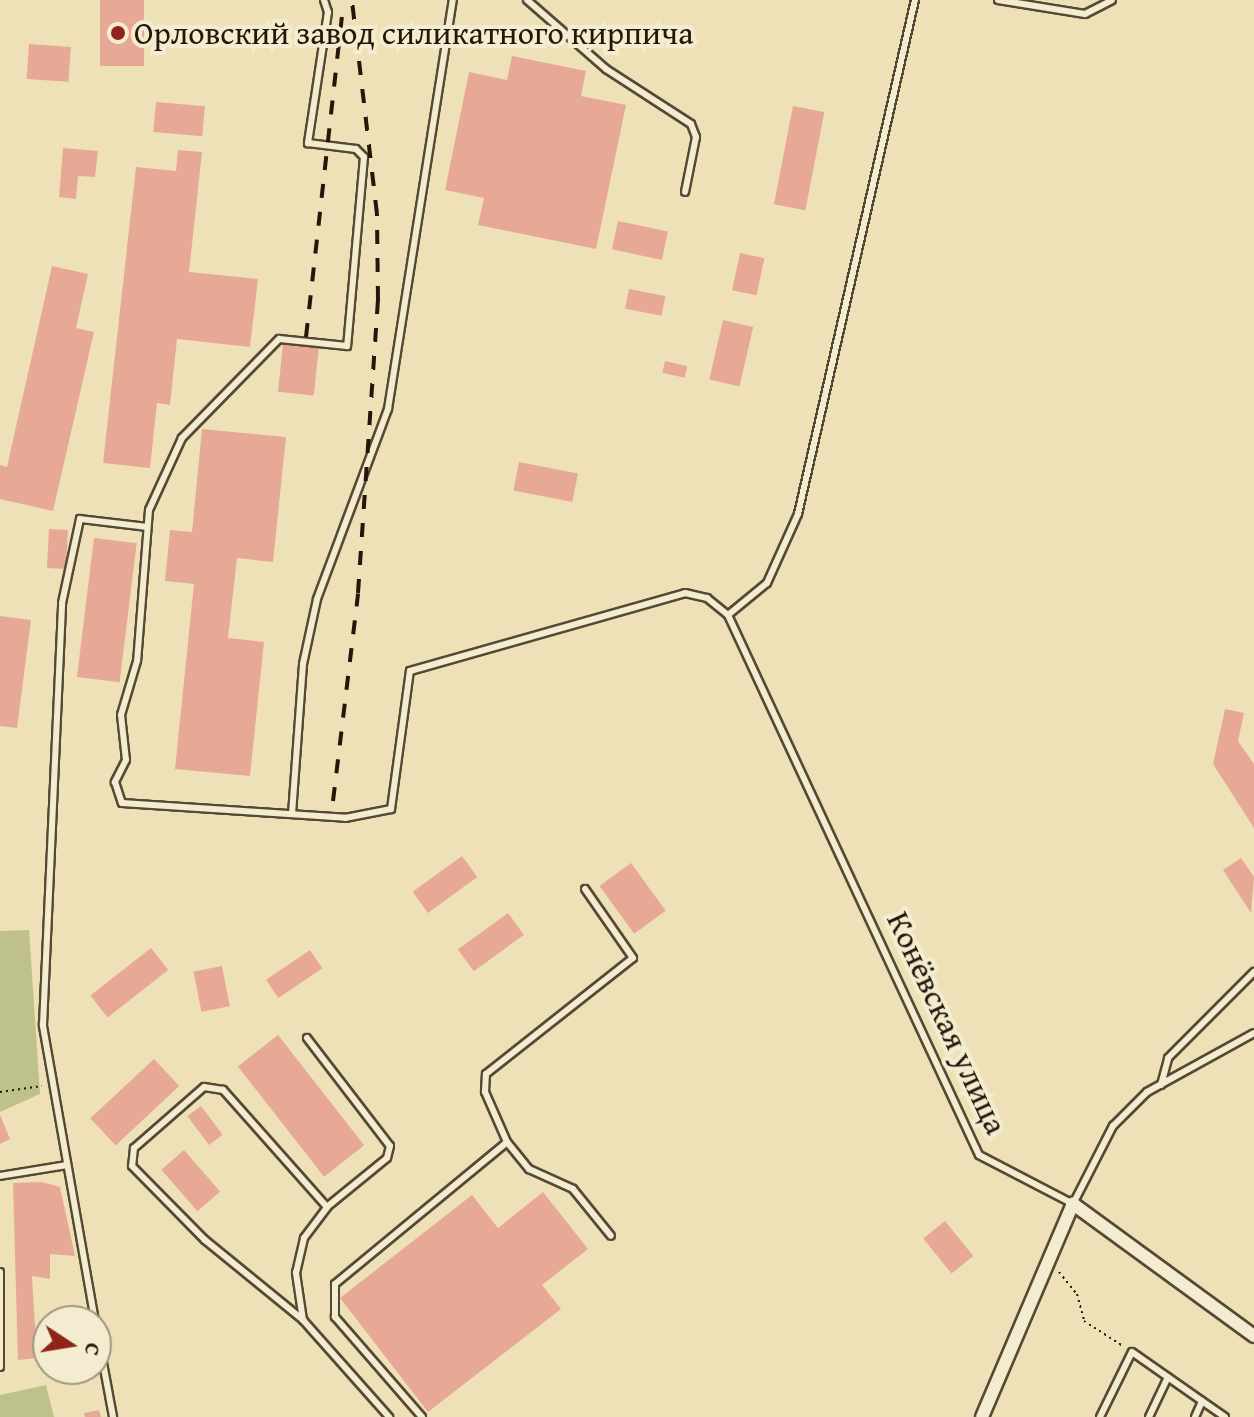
<!DOCTYPE html>
<html>
<head>
<meta charset="utf-8">
<style>
	body { margin:0 }
	#map { position:relative; width:1254px; height:1417px; overflow:hidden; background:#eee1b7; font-family:"Gentium Book Plus",serif }
	div>[style] { position:absolute }
	.green>* { inset:0; background:#bfc18a }
	.building>* { inset:0; background:#e7a996; transform-origin:0 0 }
	.path>* { height:2px; margin-top:-1px; transform-origin:0; background:repeating-linear-gradient(90deg,#241609 0 2px,transparent 0 6px) }
	.roads { filter:drop-shadow(2px 0 #564934) drop-shadow(-2px 0 #564934) drop-shadow(0 2px #564934) drop-shadow(0 -2px #564934) }
	.service>* { height:6px; margin:-3px; padding:0 3px; transform-origin:3px; border-radius:3px; background:#f4ecd0 }
	.minor>* { height:12px; margin:-6px; padding:0 6px; transform-origin:6px; border-radius:6px; background:#f4ecd0 }
	.rail>* { height:4px; margin-top:-2px; transform-origin:0; background:repeating-linear-gradient(90deg,#241609 0 14px,transparent 0 28px) }
	.dots>* { width:22px; height:22px; translate:-50% -50%; box-sizing:border-box; border:4px solid #f4ecd0; border-radius:50% }
	span { translate:-50% -50%; white-space:nowrap; text-align:center; line-height:1.15; -webkit-text-stroke:8px #f4ecd0; paint-order:stroke }
	.poi-label { font-size:32px; color:#241609 }
	.left { translate:0 -50%; text-align:left }
	.street-label { font-size:32px; color:#241609 }
	.north { position:absolute; left:32px; top:1305px; width:80px; height:80px; box-sizing:border-box; background:#f4ecd0; border:2px solid #a19680; border-radius:50%; rotate:102deg; font-size:22px; font-weight:700; line-height:32px; text-align:center; color:#241609 }
	.north::after { content:''; display:block; margin:auto; width:28px; height:36px; background:#8f2418; clip-path:polygon(50% 0,100% 100%,50% 72%,0 100%) }
</style>
</head>
<body>
<div id="map">
	<div class="green">
		<div style="clip-path:polygon(29px 930px,40px 1094px,0 1112px,0 931px)"></div>
		<div style="clip-path:polygon(46px 1385px,54px 1417px,0 1417px,0 1395px)"></div>
	</div>
	<div class="building">
		<div style="left:100px;top:0;width:44px;height:66px"></div>
		<div style="left:29px;top:44px;width:42px;height:35px;rotate:4deg"></div>
		<div style="clip-path:polygon(512px 56px,586px 71px,581px 96px,626px 105px,596px 249px,478px 225px,484px 198px,445px 190px,469px 72px,507px 80px)"></div>
		<div style="left:156px;top:102px;width:49px;height:30px;rotate:5deg"></div>
		<div style="left:793px;top:106px;width:32px;height:100px;rotate:11deg"></div>
		<div style="clip-path:polygon(63px 148px,98px 151px,95px 177px,78px 176px,76px 199px,59px 197px)"></div>
		<div style="clip-path:polygon(178px 150px,202px 152px,189px 272px,258px 279px,250px 347px,177px 339px,170px 405px,157px 403px,150px 468px,103px 463px,136px 167px,176px 171px)"></div>
		<div style="left:618px;top:221px;width:51px;height:29px;rotate:12deg"></div>
		<div style="left:740px;top:253px;width:25px;height:38px;rotate:12deg"></div>
		<div style="clip-path:polygon(52px 266px,88px 274px,76px 328px,94px 332px,53px 511px,0 499px,0 465px,7px 467px)"></div>
		<div style="left:629px;top:289px;width:37px;height:20px;rotate:11deg"></div>
		<div style="left:723px;top:320px;width:31px;height:61px;rotate:13deg"></div>
		<div style="left:283px;top:344px;width:36px;height:48px;rotate:6deg"></div>
		<div style="left:665px;top:361px;width:23px;height:12px;rotate:13deg"></div>
		<div style="clip-path:polygon(202px 429px,286px 437px,273px 562px,237px 558px,228px 638px,264px 642px,250px 776px,175px 769px,194px 584px,165px 581px,170px 530px,192px 532px)"></div>
		<div style="left:519px;top:462px;width:60px;height:29px;rotate:11deg"></div>
		<div style="left:49px;top:529px;width:19px;height:39px;rotate:3deg"></div>
		<div style="left:94px;top:538px;width:43px;height:140px;rotate:7deg"></div>
		<div style="clip-path:polygon(0 616px,31px 620px,17px 728px,0 726px)"></div>
		<div style="clip-path:polygon(1225px 709px,1244px 713px,1238px 741px,1254px 764px,1254px 828px,1213px 764px)"></div>
		<div style="left:462px;top:856px;width:26px;height:61px;rotate:54deg"></div>
		<div style="clip-path:polygon(1241px 858px,1254px 877px,1251px 913px,1223px 870px)"></div>
		<div style="left:631px;top:863px;width:59px;height:39px;rotate:54deg"></div>
		<div style="left:508px;top:913px;width:27px;height:62px;rotate:54deg"></div>
		<div style="left:151px;top:948px;width:28px;height:77px;rotate:52deg"></div>
		<div style="left:310px;top:950px;width:22px;height:53px;rotate:56deg"></div>
		<div style="left:222px;top:966px;width:41px;height:29px;rotate:79deg"></div>
		<div style="left:278px;top:1035px;width:140px;height:51px;rotate:52deg"></div>
		<div style="left:154px;top:1059px;width:37px;height:87px;rotate:47deg"></div>
		<div style="left:201px;top:1106px;width:36px;height:17px;rotate:53deg"></div>
		<div style="clip-path:polygon(0 1115px,10px 1139px,0 1144px)"></div>
		<div style="left:184px;top:1150px;width:55px;height:30px;rotate:49deg"></div>
		<div style="clip-path:polygon(42px 1182px,60px 1187px,75px 1256px,50px 1254px,50px 1279px,32px 1276px,37px 1358px,18px 1360px,13px 1183px)"></div>
		<div style="clip-path:polygon(543px 1192px,588px 1249px,542px 1285px,561px 1309px,428px 1412px,340px 1298px,472px 1195px,498px 1228px)"></div>
		<div style="left:945px;top:1221px;width:45px;height:28px;rotate:51deg"></div>
		<div style="clip-path:polygon(99px 1410px,101px 1417px,85px 1417px,84px 1413px)"></div>
	</div>
	<div class="path">
		<div style="left:0;top:1092px;width:42px;rotate:-8.1deg"></div>
		<div style="left:1059px;top:1272px;width:28px;rotate:51deg"></div>
		<div style="left:1077px;top:1294px;width:28px;rotate:75deg"></div>
		<div style="left:1084px;top:1321px;width:46px;rotate:32.7deg"></div>
	</div>
	<div class="roads">
		<div class="service">
			<div style="left:324px;top:0;width:13px;rotate:72deg"></div>
			<div style="left:328px;top:12px;width:133px;rotate:98.7deg"></div>
			<div style="left:308px;top:143px;width:48px;rotate:7.1deg"></div>
			<div style="left:356px;top:149px;width:11px;rotate:45deg"></div>
			<div style="left:364px;top:157px;width:190px;rotate:95.1deg"></div>
			<div style="left:347px;top:346px;width:68px;rotate:-174.1deg"></div>
			<div style="left:279px;top:339px;width:139px;rotate:134.4deg"></div>
			<div style="left:182px;top:438px;width:79px;rotate:114.6deg"></div>
			<div style="left:149px;top:510px;width:151px;rotate:94.5deg"></div>
			<div style="left:137px;top:661px;width:56px;rotate:106.5deg"></div>
			<div style="left:121px;top:715px;width:45px;rotate:83.7deg"></div>
			<div style="left:126px;top:760px;width:25px;rotate:117deg"></div>
			<div style="left:115px;top:782px;width:22px;rotate:72deg"></div>
			<div style="left:122px;top:803px;width:224px;rotate:3.8deg"></div>
			<div style="left:345px;top:818px;width:47px;rotate:-11.1deg"></div>
			<div style="left:391px;top:809px;width:139px;rotate:-82.2deg"></div>
			<div style="left:410px;top:671px;width:286px;rotate:-15.8deg"></div>
			<div style="left:685px;top:593px;width:23px;rotate:13deg"></div>
			<div style="left:707px;top:598px;width:27px;rotate:39deg"></div>
			<div style="left:728px;top:615px;width:595px;rotate:65.07deg"></div>
			<div style="left:979px;top:1155px;width:106px;rotate:27.5deg"></div>
			<div style="left:1073px;top:1204px;width:88px;rotate:-62.9deg"></div>
			<div style="left:1113px;top:1126px;width:48px;rotate:-45deg"></div>
			<div style="left:1147px;top:1092px;width:122px;rotate:-28.9deg"></div>
			<div style="left:527px;top:0;width:105px;rotate:41.1deg"></div>
			<div style="left:606px;top:69px;width:101px;rotate:32.9deg"></div>
			<div style="left:691px;top:124px;width:14px;rotate:69deg"></div>
			<div style="left:696px;top:137px;width:56px;rotate:101.3deg"></div>
			<div style="left:998px;top:0;width:88px;rotate:9.1deg"></div>
			<div style="left:1085px;top:14px;width:30px;rotate:-27deg"></div>
			<div style="left:728px;top:615px;width:50px;rotate:-39.4deg"></div>
			<div style="left:767px;top:583px;width:76px;rotate:-65.8deg"></div>
			<div style="left:798px;top:514px;width:527px;rotate:-77.18deg"></div>
			<div style="left:292px;top:814px;width:150px;rotate:-85.8deg"></div>
			<div style="left:303px;top:664px;width:66px;rotate:-77.8deg"></div>
			<div style="left:317px;top:599px;width:203px;rotate:-69.5deg"></div>
			<div style="left:388px;top:409px;width:414px;rotate:-81deg"></div>
			<div style="left:307px;top:1038px;width:136px;rotate:52.5deg"></div>
			<div style="left:390px;top:1146px;width:12px;rotate:104deg"></div>
			<div style="left:387px;top:1158px;width:77px;rotate:140.8deg"></div>
			<div style="left:1161px;top:1085px;width:28px;rotate:-75deg"></div>
			<div style="left:1168px;top:1058px;width:122px;rotate:-45deg"></div>
			<div style="left:507px;top:1142px;width:55px;rotate:-113.7deg"></div>
			<div style="left:485px;top:1092px;width:18px;rotate:-87deg"></div>
			<div style="left:486px;top:1074px;width:187px;rotate:-38.3deg"></div>
			<div style="left:633px;top:958px;width:84px;rotate:-124.8deg"></div>
			<div style="left:0;top:1176px;width:68px;rotate:-9.3deg"></div>
			<div style="left:0;top:1272px;width:95px;rotate:90deg"></div>
			<div style="left:303px;top:1320px;width:48px;rotate:-98.5deg"></div>
			<div style="left:296px;top:1273px;width:36px;rotate:-77deg"></div>
			<div style="left:304px;top:1238px;width:39px;rotate:-53deg"></div>
			<div style="left:327px;top:1207px;width:157px;rotate:-131.6deg"></div>
			<div style="left:223px;top:1090px;width:19px;rotate:-171deg"></div>
			<div style="left:204px;top:1087px;width:93px;rotate:138.9deg"></div>
			<div style="left:134px;top:1148px;width:18px;rotate:96deg"></div>
			<div style="left:132px;top:1166px;width:104px;rotate:45.4deg"></div>
			<div style="left:205px;top:1240px;width:127px;rotate:39.2deg"></div>
			<div style="left:303px;top:1320px;width:130px;rotate:48.4deg"></div>
			<div style="left:95px;top:1321px;width:301px;rotate:-100deg"></div>
			<div style="left:43px;top:1025px;width:422px;rotate:-87.4deg"></div>
			<div style="left:62px;top:603px;width:86px;rotate:-77.9deg"></div>
			<div style="left:80px;top:519px;width:67px;rotate:6.8deg"></div>
			<div style="left:96px;top:1325px;width:94px;rotate:79.5deg"></div>
			<div style="left:422px;top:1417px;width:133px;rotate:-131deg"></div>
			<div style="left:335px;top:1317px;width:33px;rotate:-90deg"></div>
			<div style="left:335px;top:1284px;width:223px;rotate:-39.5deg"></div>
			<div style="left:507px;top:1142px;width:35px;rotate:51deg"></div>
			<div style="left:529px;top:1169px;width:48px;rotate:24.4deg"></div>
			<div style="left:573px;top:1189px;width:60px;rotate:51deg"></div>
			<div style="left:1100px;top:1417px;width:72px;rotate:-63.8deg"></div>
			<div style="left:1132px;top:1352px;width:85px;rotate:35deg"></div>
			<div style="left:1149px;top:1417px;width:44px;rotate:-64.6deg"></div>
			<div style="left:1195px;top:1417px;width:17px;rotate:-66deg"></div>
			<div style="left:1202px;top:1401px;width:28px;rotate:35deg"></div>
		</div>
		<div class="minor">
			<div style="left:982px;top:1417px;width:232px;rotate:-66.9deg"></div>
			<div style="left:1073px;top:1204px;width:224px;rotate:36.1deg"></div>
		</div>
	</div>
	<div class="rail">
		<div style="left:306px;top:337px;width:331px;rotate:-83.6deg"></div>
		<div style="left:333px;top:801px;width:209px;rotate:-83.1deg"></div>
		<div style="left:358px;top:593px;width:294px;rotate:-86.1deg"></div>
		<div style="left:378px;top:300px;width:86px;rotate:-90.7deg"></div>
		<div style="left:377px;top:214px;width:215px;rotate:-96.7deg"></div>
	</div>
	<div class="dots">
		<div style="left:118px;top:33px;background:#8f2418"></div>
	</div>
	<div class="poi-label">
		<span class="left" style="left:134px;top:33px">Орловский завод силикатного кирпича</span>
	</div>
	<div class="street-label">
		<span style="left:947px;top:1023px;rotate:65deg">Конёвская улица</span>
	</div>
	<div class="north">С</div>
</div>
</body>
</html>
